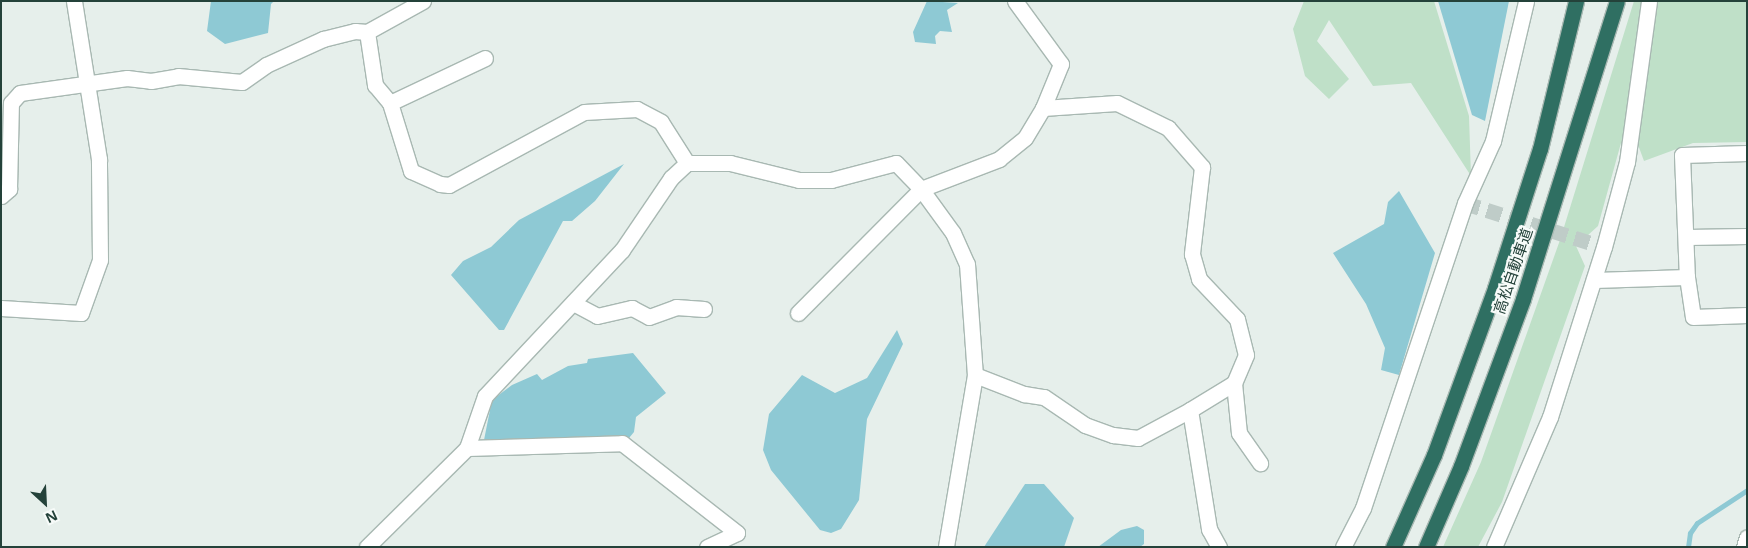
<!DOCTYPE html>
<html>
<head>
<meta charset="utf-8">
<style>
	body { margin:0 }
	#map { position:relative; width:1748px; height:548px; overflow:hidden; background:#e6efeb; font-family:"Open Sans","Noto Sans JP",sans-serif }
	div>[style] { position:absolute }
	.green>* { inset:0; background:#bfe0c8 }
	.water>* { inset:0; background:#8ec9d4 }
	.stream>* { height:5px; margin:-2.5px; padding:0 2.5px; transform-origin:2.5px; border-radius:2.5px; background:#8ec9d4 }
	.minor-tunnel>* { height:15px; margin-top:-7.5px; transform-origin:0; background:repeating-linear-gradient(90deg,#bfccc8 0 15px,transparent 0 23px) }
	.roads { filter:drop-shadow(1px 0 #a8b8b2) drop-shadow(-1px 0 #a8b8b2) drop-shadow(0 1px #a8b8b2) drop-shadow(0 -1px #a8b8b2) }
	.minor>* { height:15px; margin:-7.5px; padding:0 7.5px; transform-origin:7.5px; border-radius:7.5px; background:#fff }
	.motorway>* { height:15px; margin:-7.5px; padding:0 7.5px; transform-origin:7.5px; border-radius:7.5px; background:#2f6f62 }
	span { translate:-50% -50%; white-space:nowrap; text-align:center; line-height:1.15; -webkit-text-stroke:4.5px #f7fbf9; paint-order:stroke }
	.street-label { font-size:15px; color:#24423a }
	.frame { position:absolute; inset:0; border:2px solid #24423a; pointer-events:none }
	.north { position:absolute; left:20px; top:478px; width:50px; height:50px; -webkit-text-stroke:4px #f7fbf9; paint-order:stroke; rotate:155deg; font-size:14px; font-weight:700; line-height:20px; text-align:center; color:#24423a }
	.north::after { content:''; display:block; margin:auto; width:18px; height:22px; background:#24423a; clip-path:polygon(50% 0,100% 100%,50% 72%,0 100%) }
</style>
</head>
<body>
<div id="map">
	<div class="green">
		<div style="clip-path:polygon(1304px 1px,1434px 1px,1469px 116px,1471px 176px,1411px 83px,1373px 86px,1329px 20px,1317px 41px,1349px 79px,1329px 99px,1305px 76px,1293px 29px)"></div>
		<div style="clip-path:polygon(1634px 1px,1747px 1px,1747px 142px,1693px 143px,1644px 161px,1637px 142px,1621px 143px,1598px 226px,1576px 246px,1585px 266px,1502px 502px,1478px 547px,1443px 547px,1481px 462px,1560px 240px)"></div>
	</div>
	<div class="water">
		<div style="clip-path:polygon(211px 1px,274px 1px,271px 4px,268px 33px,225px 44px,207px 31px)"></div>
		<div style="clip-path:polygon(927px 1px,958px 3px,947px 10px,952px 32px,940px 31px,935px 36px,936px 44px,915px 42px,913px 32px)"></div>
		<div style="clip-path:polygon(1438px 1px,1509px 1px,1485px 121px,1472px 115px)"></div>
		<div style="clip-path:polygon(624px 164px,595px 201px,572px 221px,563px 221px,504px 330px,499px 330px,451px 275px,463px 261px,491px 247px,519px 220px)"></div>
		<div style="clip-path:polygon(1399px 191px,1435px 253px,1399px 375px,1381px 370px,1385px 348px,1366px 304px,1333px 253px,1384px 224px,1388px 202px)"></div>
		<div style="clip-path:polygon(897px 330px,903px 344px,867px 419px,859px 500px,841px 529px,831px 533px,820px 530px,771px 470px,763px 450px,769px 414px,802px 375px,835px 393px,867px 378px)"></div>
		<div style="clip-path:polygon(633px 353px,666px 393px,636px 417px,634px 432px,629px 438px,505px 442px,484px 440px,492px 400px,512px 385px,537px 374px,542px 380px,568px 366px,587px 363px,588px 359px)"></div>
		<div style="clip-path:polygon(1025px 484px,1044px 484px,1074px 518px,1064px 547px,984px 547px)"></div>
		<div style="clip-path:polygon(1137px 526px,1144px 530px,1144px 544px,1140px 547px,1098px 547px,1121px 530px)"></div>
	</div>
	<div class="stream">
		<div style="left:1688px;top:547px;width:14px;rotate:-82deg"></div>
		<div style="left:1690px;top:533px;width:12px;rotate:-55deg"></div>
		<div style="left:1697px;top:523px;width:60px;rotate:-33.4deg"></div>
	</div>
	<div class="minor-tunnel">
		<div style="left:1465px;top:203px;width:146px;rotate:17.6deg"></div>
	</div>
	<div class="roads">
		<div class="minor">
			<div style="left:1015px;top:1px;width:78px;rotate:53.9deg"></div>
			<div style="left:1061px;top:64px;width:48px;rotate:112.2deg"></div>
			<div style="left:367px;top:32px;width:64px;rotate:-29deg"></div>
			<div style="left:390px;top:103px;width:105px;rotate:-25.3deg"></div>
			<div style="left:1747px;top:153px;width:65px;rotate:178.2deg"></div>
			<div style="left:1682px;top:155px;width:122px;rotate:87.7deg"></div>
			<div style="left:1687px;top:277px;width:40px;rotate:81.5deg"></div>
			<div style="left:1693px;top:317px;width:54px;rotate:-2.1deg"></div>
			<div style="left:687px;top:163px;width:43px"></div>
			<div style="left:730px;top:163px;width:71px;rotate:13.8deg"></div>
			<div style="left:799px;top:180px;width:32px"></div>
			<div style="left:831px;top:180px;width:67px;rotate:-14.7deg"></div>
			<div style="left:896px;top:163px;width:36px;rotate:46deg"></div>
			<div style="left:921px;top:189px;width:54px;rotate:54deg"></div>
			<div style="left:953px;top:233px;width:34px;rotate:66deg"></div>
			<div style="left:967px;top:264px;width:111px;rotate:85.9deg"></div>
			<div style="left:975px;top:375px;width:174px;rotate:99.6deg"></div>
			<div style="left:1px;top:196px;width:11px;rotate:-41deg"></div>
			<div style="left:9px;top:189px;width:86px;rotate:-88.7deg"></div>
			<div style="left:11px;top:103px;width:13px;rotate:-48deg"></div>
			<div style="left:20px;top:93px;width:108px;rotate:-8deg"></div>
			<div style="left:127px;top:78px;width:24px;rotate:7deg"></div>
			<div style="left:151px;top:81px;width:27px;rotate:-10deg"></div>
			<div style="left:178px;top:76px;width:64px;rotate:5.4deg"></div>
			<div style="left:242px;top:82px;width:29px;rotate:-35deg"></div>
			<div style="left:266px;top:65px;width:63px;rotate:-24.5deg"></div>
			<div style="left:323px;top:39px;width:33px;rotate:-14deg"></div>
			<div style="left:355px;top:31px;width:12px;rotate:5deg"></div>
			<div style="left:367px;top:32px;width:54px;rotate:81.4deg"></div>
			<div style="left:375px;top:85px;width:23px;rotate:50deg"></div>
			<div style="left:390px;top:103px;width:71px;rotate:72.8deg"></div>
			<div style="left:411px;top:171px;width:32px;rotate:24deg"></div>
			<div style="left:440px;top:184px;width:9px;rotate:6deg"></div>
			<div style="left:449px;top:185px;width:153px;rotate:-28.4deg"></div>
			<div style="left:584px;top:112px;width:53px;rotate:-3.2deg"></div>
			<div style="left:637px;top:109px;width:27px;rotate:28deg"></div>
			<div style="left:661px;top:122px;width:49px;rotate:57.6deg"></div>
			<div style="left:687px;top:163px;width:22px;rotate:137deg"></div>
			<div style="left:671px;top:178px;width:87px;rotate:124.2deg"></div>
			<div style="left:622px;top:250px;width:200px;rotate:133.2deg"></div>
			<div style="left:485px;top:396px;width:55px;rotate:109.1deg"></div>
			<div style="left:467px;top:448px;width:141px;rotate:135.3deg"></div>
			<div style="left:1687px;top:237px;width:60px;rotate:-1deg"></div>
			<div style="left:1594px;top:280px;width:93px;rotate:-1.8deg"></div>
			<div style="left:573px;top:303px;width:27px;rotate:28deg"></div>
			<div style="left:597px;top:316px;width:36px;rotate:-13deg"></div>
			<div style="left:632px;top:308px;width:19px;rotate:28deg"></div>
			<div style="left:649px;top:317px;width:29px;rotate:-20deg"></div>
			<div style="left:676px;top:307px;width:28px;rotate:4deg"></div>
			<div style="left:1px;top:308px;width:80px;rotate:3.6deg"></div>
			<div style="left:81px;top:313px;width:56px;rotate:-70.3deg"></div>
			<div style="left:100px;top:260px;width:101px;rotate:-90.6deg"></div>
			<div style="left:99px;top:159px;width:160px;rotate:-99deg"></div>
			<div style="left:798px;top:313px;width:175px;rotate:-45.2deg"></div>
			<div style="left:921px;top:189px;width:84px;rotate:-21deg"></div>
			<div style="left:999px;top:159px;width:33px;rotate:-39deg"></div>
			<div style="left:1025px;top:138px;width:35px;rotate:-59deg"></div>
			<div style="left:1043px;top:108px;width:74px;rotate:-3.9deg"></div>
			<div style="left:1117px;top:103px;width:57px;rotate:26.1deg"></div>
			<div style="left:1168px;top:128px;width:52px;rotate:48.9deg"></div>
			<div style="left:1202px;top:167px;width:88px;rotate:96.6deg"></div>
			<div style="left:1192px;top:254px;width:26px;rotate:74deg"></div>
			<div style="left:1199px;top:279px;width:55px;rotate:46.5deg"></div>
			<div style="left:1237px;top:319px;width:37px;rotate:76deg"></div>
			<div style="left:1246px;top:355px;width:30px;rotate:113deg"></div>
			<div style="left:975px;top:375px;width:53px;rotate:21.2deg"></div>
			<div style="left:1024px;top:394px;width:20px;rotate:9deg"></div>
			<div style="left:1044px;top:397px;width:50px;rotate:34.3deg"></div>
			<div style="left:1085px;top:425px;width:30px;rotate:20deg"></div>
			<div style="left:1113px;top:435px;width:25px;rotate:7deg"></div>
			<div style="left:1138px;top:438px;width:59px;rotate:-28.3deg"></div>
			<div style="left:1190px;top:410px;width:121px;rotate:80.9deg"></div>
			<div style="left:1209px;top:529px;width:21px;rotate:61deg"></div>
			<div style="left:1190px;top:410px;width:52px;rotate:-31.5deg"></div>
			<div style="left:1234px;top:383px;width:50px;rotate:84.3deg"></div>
			<div style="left:1239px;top:433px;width:37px;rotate:55deg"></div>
			<div style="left:467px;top:448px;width:155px;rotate:-1.8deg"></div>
			<div style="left:622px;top:443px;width:146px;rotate:38deg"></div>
			<div style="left:737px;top:533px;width:33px;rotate:155deg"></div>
			<div style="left:1343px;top:547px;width:44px;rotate:-62.9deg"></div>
			<div style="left:1363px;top:508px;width:322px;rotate:-71.5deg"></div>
			<div style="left:1465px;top:203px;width:68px;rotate:-65.7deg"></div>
			<div style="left:1493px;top:141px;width:144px;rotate:-76.7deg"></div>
			<div style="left:1494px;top:547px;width:142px;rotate:-66.7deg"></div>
			<div style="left:1550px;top:417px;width:178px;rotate:-72.4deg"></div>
			<div style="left:1604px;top:247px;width:88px;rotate:-74.9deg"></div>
			<div style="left:1627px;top:162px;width:162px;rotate:-82.2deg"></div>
			<div style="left:1744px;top:547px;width:10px;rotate:-73deg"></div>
		</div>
		<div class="motorway">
			<div style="left:1393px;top:547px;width:101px;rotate:-66deg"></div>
			<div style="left:1434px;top:455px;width:178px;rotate:-69.9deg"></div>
			<div style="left:1495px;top:288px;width:146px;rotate:-72.1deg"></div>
			<div style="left:1540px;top:149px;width:152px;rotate:-76.3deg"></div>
			<div style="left:1426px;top:547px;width:88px;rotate:-66.6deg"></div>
			<div style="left:1461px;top:466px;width:178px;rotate:-69.6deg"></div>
			<div style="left:1523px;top:299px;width:312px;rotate:-72.5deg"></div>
		</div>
	</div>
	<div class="street-label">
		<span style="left:1513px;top:271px;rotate:-71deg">高松自動車道</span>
	</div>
	<div class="frame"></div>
	<div class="north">N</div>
</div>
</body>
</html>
